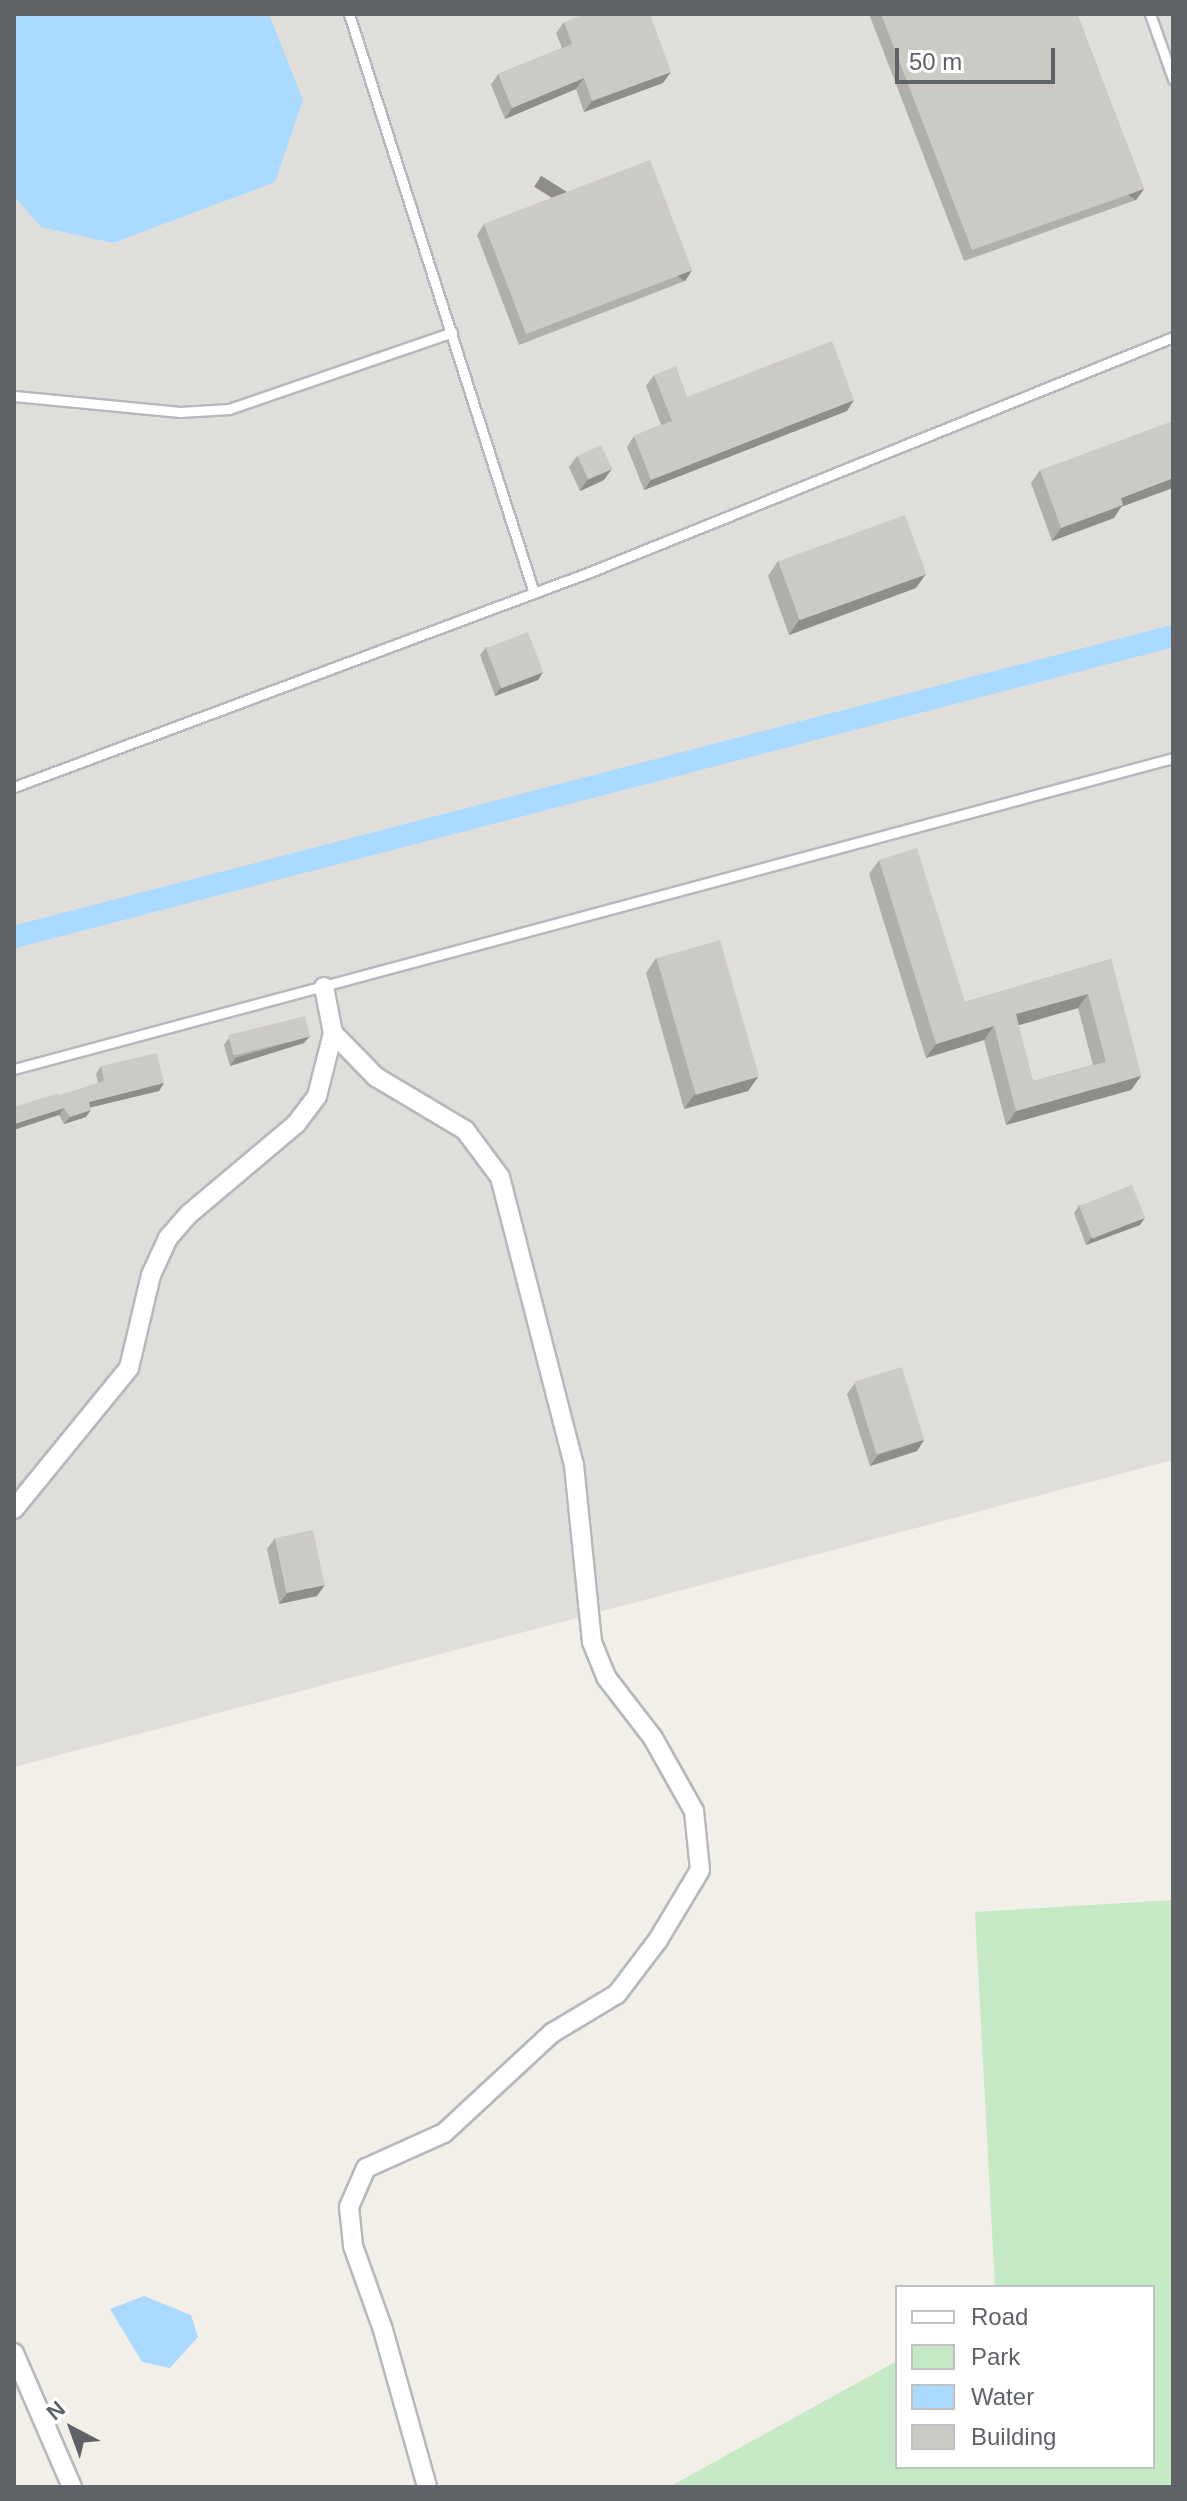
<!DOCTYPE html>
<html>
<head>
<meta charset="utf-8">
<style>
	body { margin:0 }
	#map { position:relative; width:1187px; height:2501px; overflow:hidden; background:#f1efe8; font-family:Helvetica,sans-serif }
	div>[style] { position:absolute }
	.industrial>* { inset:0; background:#e0deda }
	.green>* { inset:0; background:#c5e8c5 }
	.water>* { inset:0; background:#aadaff }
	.canal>* { height:22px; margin:-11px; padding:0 11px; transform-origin:11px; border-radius:11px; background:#aadaff }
	.roads { filter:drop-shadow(2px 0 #b5b8bc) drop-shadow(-2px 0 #b5b8bc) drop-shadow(0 2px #b5b8bc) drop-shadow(0 -2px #b5b8bc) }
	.lane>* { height:9px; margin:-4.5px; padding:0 4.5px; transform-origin:4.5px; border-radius:4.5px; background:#fff }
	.street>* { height:18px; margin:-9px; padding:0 9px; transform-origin:9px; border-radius:9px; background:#fff }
	.wall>* { inset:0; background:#afaea9 }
	.shaded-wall>* { inset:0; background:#8f8d8a; transform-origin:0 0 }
	.building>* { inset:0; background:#cccac5; transform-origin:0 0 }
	span { translate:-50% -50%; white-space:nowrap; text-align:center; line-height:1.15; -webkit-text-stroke:8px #fff; paint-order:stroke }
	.frame { position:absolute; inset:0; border:16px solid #5f6368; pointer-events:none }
	.legend { position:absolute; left:895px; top:2285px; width:260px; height:184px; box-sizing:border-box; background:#fff; border:2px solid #bfc1c3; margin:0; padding:10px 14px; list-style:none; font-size:24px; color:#5f6368 }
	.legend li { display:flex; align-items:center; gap:16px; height:40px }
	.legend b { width:40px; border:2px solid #bfc1c3 }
	.north { position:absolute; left:32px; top:2389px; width:80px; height:80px; -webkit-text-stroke:6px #fff; paint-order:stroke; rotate:319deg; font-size:22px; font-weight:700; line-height:32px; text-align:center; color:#5f6368 }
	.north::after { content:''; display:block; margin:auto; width:28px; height:36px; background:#5f6368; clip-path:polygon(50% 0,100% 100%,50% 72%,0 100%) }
	.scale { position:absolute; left:895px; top:48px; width:160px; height:36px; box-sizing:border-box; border:4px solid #5f6368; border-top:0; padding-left:10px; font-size:24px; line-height:28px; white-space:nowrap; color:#5f6368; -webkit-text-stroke:6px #fff; paint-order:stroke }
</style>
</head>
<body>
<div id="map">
	<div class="industrial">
		<div style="clip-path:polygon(14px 14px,1173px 14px,1173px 1460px,14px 1767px)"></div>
	</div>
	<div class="green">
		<div style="clip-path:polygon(1173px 1900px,1173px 2487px,669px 2487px,897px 2361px,897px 2467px,1153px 2467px,1153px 2287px,995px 2287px,975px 1912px)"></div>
	</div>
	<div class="water">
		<div style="clip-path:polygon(14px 14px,269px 14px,303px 100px,275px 182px,113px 243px,41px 227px,14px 196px)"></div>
		<div style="clip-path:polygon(144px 2296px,191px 2315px,198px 2337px,170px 2368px,142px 2362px,110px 2309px)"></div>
	</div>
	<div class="canal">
		<div style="left:14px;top:937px;width:1197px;rotate:-14.56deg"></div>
	</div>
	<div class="roads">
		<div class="lane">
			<div style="left:349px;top:14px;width:608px;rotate:72.28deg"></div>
			<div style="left:1150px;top:14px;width:69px;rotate:70.5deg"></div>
			<div style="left:14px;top:396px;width:167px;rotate:5.5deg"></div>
			<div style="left:180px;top:412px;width:49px;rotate:-3.5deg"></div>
			<div style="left:229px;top:409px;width:236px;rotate:-19deg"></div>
			<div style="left:14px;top:787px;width:615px;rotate:-20.47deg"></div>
			<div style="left:590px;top:572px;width:629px;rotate:-21.95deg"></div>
			<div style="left:14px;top:1069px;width:1200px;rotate:-15.02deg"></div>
		</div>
		<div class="street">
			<div style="left:324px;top:987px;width:47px;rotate:78.9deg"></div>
			<div style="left:333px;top:1033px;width:62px;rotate:45.7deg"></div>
			<div style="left:376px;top:1077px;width:104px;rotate:30.8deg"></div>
			<div style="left:465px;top:1130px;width:59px;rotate:53.3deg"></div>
			<div style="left:500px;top:1177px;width:297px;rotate:75.6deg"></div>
			<div style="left:574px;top:1465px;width:178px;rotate:84.2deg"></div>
			<div style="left:592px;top:1642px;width:38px;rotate:68deg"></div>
			<div style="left:606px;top:1677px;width:77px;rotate:52.4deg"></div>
			<div style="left:653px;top:1738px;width:84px;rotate:60.7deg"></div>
			<div style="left:694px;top:1811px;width:59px;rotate:84.2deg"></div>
			<div style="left:700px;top:1870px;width:82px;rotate:121deg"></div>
			<div style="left:658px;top:1940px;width:68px;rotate:127.2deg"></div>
			<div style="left:617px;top:1994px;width:76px;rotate:149deg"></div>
			<div style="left:552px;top:2033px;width:147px;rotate:137.2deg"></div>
			<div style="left:444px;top:2133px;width:85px;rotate:155.8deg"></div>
			<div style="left:366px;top:2168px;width:43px;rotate:113.6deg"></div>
			<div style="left:349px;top:2207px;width:39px;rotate:84deg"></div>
			<div style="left:353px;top:2246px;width:89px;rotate:70.3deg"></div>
			<div style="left:383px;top:2330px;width:163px;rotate:74.3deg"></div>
			<div style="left:14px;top:1509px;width:182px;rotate:-50.8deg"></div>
			<div style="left:129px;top:1368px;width:96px;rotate:-76.7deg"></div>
			<div style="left:151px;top:1275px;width:41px;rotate:-65.3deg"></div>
			<div style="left:168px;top:1238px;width:32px;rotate:-49deg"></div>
			<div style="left:189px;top:1214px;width:140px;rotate:-40.1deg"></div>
			<div style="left:296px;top:1124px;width:35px;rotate:-53deg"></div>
			<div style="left:317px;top:1096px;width:65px;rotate:-75.7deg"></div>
			<div style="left:14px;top:2353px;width:146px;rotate:66.6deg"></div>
		</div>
	</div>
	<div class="wall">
		<div style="clip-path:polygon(869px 14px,1077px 14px,1144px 189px,1136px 200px,964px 261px)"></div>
		<div style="clip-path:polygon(564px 22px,663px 83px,584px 112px,576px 89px,505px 119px,491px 85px,498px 74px,562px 48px,556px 33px)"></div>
		<div style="clip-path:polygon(484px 224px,692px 270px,685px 281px,519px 345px,477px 235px)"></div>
		<div style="clip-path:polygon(654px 375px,687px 397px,847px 411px,644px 490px,627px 447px,634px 436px,661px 425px,646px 386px)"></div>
		<div style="clip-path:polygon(577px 456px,604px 480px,580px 491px,569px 467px)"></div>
		<div style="clip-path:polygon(1040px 470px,1121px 507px,1114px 518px,1052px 541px,1031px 483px)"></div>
		<div style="clip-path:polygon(778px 561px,916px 588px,789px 635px,768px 576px)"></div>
		<div style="clip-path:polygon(486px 647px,543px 672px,538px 680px,495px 696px,480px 655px)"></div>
		<div style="clip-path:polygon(evenodd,879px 860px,965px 1002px,1111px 959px,1141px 1076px,1131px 1090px,1006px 1125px,984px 1040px,926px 1058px,869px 874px,879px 860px,1078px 1008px,1093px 1065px,1033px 1081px,1018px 1025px,1078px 1008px)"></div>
		<div style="clip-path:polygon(656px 958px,758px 1077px,748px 1091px,684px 1109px,646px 973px)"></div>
		<div style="clip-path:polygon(229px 1038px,304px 1043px,230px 1066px,224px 1045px)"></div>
		<div style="clip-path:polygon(101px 1066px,164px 1083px,159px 1091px,91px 1107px,86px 1117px,64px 1124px,59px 1115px,60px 1096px,98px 1083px,96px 1074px)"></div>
		<div style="clip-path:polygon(1079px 1205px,1140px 1225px,1086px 1245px,1074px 1213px)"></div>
		<div style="clip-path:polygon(855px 1383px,924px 1440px,917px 1451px,870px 1466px,847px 1394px)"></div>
		<div style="clip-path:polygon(275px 1538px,317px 1596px,279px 1604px,267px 1549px)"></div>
	</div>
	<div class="shaded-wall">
		<div style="clip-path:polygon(671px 72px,663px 83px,584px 112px,592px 101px)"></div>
		<div style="clip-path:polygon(584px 78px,576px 89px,505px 119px,512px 108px)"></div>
		<div style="left:1144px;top:189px;width:14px;height:182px;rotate:126deg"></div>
		<div style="left:692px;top:270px;width:13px;height:178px;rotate:122deg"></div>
		<div style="clip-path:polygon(854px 400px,847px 411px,644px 490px,651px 480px)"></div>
		<div style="clip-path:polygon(612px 469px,604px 480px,580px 491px,587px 480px)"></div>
		<div style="clip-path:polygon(1173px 478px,1173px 488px,1121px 507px,1114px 518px,1052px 541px,1061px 528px,1121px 498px)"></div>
		<div style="clip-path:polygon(926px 574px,916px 588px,789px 635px,799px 620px)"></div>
		<div style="clip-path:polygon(543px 672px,538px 680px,495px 696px,500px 688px)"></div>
		<div style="clip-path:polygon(1088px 994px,1078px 1008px,1006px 1029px,1016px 1014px)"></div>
		<div style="clip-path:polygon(994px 1026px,984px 1040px,926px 1058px,936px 1044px)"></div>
		<div style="clip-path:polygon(310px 1036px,304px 1043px,230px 1066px,235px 1058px)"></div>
		<div style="clip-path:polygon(1141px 1076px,1131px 1090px,1006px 1125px,1016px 1111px)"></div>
		<div style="clip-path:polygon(758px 1077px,748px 1091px,684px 1109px,694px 1095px)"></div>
		<div style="clip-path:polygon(164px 1083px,159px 1091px,84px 1109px,89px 1102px)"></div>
		<div style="clip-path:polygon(64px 1108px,59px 1115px,14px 1130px,14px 1124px)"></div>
		<div style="clip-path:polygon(91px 1110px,86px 1117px,64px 1124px,70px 1117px)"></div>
		<div style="clip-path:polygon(1145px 1218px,1140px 1225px,1086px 1245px,1091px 1238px)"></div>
		<div style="clip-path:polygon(924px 1440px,917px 1451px,870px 1466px,878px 1455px)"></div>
		<div style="clip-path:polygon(325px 1585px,317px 1596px,279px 1604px,287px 1593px)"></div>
	</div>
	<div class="building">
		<div style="clip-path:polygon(585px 14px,650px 14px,671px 72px,592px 101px,584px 78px,512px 108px,498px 74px,572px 44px,564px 22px)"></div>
		<div style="clip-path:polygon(881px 14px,1077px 14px,1144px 189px,972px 250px)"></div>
		<div style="left:650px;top:160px;width:118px;height:178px;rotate:69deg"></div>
		<div style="clip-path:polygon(832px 341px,854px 400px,651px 480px,634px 436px,672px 421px,654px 375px,676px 366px,687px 397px)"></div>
		<div style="clip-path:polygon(1173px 421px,1173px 478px,1121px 498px,1123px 505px,1061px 528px,1040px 470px)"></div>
		<div style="left:601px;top:445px;width:26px;height:26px;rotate:65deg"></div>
		<div style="left:905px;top:515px;width:63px;height:135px;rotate:70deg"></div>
		<div style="left:528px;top:632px;width:43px;height:45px;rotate:69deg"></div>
		<div style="clip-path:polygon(evenodd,917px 848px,965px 1002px,1111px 959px,1141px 1076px,1016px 1111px,994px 1026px,936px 1044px,879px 860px,917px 848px,1088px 994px,1106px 1062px,1033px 1081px,1016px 1014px,1088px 994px)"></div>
		<div style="left:720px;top:940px;width:142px;height:66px;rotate:74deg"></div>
		<div style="left:305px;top:1016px;width:21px;height:79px;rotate:76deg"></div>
		<div style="clip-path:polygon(157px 1053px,164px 1083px,89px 1102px,91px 1110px,70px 1117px,64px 1108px,14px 1124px,14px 1107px,59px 1093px,62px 1102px,60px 1095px,104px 1081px,101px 1066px)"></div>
		<div style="left:1132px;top:1185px;width:35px;height:57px;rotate:68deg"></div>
		<div style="left:902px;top:1367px;width:76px;height:50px;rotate:73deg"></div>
		<div style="left:313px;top:1530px;width:56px;height:39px;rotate:78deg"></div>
	</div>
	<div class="frame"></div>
	<ul class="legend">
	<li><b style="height:10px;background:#fff"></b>Road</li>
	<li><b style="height:22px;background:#c5e8c5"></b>Park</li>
	<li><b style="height:22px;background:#aadaff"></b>Water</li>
	<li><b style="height:22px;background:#cccac5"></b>Building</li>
	</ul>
	<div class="north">N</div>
	<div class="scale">50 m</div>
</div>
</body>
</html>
